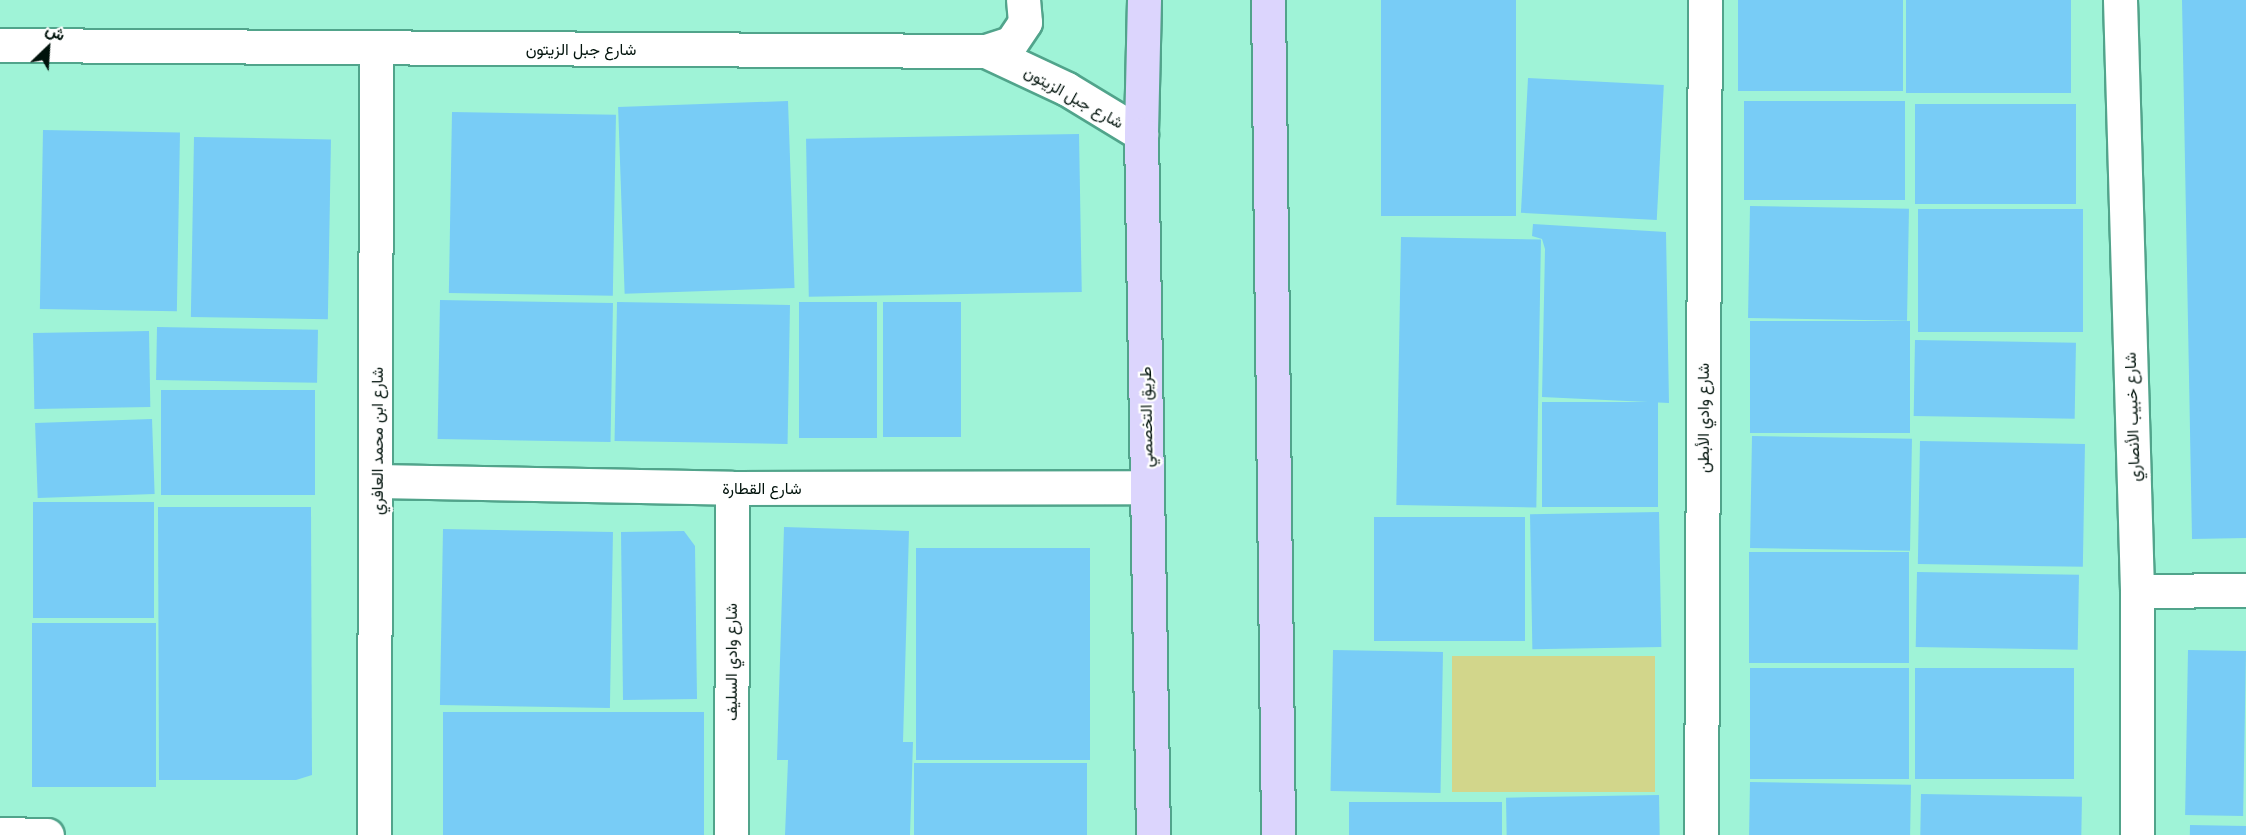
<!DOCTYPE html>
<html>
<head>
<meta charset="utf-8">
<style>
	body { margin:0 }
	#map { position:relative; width:2246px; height:835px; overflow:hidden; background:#9ff3d7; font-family:Mulish,Vazirmatn,sans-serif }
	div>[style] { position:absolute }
	.green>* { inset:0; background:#d2d68b; transform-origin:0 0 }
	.building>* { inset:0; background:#78ccf6; transform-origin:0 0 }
	.roads { filter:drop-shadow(2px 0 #51a48b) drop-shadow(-2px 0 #51a48b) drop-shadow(0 2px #51a48b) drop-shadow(0 -2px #51a48b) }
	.street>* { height:33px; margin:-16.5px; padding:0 16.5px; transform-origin:16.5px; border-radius:16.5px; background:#fff }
	.primary>* { height:33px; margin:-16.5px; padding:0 16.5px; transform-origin:16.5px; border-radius:16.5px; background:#dcd5fd }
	span { translate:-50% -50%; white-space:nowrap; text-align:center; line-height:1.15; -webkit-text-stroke:4.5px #fff; paint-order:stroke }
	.street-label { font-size:16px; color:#00120b }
	.north { position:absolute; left:18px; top:18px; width:60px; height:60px; -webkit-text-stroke:4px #fff; paint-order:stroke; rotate:25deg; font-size:16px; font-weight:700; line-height:24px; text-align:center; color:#00120b }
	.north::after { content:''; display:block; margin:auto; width:21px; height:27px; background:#00120b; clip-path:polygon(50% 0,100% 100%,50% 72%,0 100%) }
</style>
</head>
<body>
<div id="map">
	<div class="green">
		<div style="left:1452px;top:656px;width:203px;height:136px"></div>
	</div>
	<div class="building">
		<div style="left:1381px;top:0;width:135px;height:216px"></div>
		<div style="left:1738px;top:0;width:165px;height:91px"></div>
		<div style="left:1906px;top:0;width:165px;height:93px"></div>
		<div style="clip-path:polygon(2182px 0,2246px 0,2246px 538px,2192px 539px)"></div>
		<div style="left:1528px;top:78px;width:136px;height:135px;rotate:3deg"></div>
		<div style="left:788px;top:101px;width:187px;height:170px;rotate:88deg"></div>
		<div style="left:1744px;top:101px;width:161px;height:99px"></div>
		<div style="left:1915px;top:104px;width:161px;height:100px"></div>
		<div style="left:452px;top:112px;width:164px;height:181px;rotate:1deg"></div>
		<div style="left:43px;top:130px;width:137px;height:179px;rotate:1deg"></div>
		<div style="left:1079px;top:134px;width:158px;height:273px;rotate:89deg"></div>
		<div style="left:194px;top:137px;width:137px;height:180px;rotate:1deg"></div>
		<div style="left:1750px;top:206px;width:159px;height:112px;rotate:1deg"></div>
		<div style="left:1918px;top:209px;width:165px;height:123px"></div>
		<div style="clip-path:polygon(1533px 224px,1666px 232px,1669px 403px,1542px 397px,1545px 249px,1542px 239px,1532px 236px)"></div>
		<div style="left:1401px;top:237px;width:140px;height:268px;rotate:1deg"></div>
		<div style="left:440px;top:300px;width:173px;height:139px;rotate:1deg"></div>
		<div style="left:617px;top:302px;width:173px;height:139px;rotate:1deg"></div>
		<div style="left:799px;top:302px;width:78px;height:136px"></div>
		<div style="left:883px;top:302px;width:78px;height:135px"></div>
		<div style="left:1750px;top:321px;width:160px;height:112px"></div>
		<div style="left:157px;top:327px;width:161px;height:53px;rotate:1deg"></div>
		<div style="left:149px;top:331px;width:76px;height:116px;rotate:89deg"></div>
		<div style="left:1915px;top:340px;width:161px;height:76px;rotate:1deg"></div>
		<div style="left:161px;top:390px;width:154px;height:105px"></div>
		<div style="left:1542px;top:402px;width:116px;height:105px"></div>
		<div style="left:152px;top:419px;width:75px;height:117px;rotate:88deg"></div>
		<div style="left:1752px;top:436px;width:160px;height:112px;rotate:1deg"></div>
		<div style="left:1920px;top:441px;width:165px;height:123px;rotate:1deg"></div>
		<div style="left:154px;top:502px;width:116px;height:121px;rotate:90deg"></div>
		<div style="clip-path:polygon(158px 507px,311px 507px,312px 775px,296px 780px,159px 780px)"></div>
		<div style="left:1659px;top:512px;width:135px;height:129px;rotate:89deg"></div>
		<div style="left:1374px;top:517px;width:151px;height:124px"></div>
		<div style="clip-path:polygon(784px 527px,909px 531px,903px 742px,913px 742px,910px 835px,785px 835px,788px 760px,777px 760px)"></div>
		<div style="left:443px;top:529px;width:170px;height:176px;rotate:1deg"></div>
		<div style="clip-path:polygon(684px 531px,695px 546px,697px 699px,623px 700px,621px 532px)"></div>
		<div style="left:916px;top:548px;width:174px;height:212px"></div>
		<div style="left:1749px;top:552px;width:160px;height:111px"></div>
		<div style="left:1917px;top:572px;width:162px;height:75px;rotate:1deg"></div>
		<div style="left:32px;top:623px;width:124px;height:164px"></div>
		<div style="left:1333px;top:650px;width:110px;height:141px;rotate:1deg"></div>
		<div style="left:2188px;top:650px;width:58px;height:165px;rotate:1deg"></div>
		<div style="left:1750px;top:668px;width:159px;height:111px"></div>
		<div style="left:1915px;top:668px;width:159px;height:111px"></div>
		<div style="left:704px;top:712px;width:123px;height:261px;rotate:90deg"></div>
		<div style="left:914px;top:763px;width:173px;height:72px"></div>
		<div style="left:1750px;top:782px;width:161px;height:53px;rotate:1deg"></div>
		<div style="left:1921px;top:794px;width:161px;height:41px;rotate:1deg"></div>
		<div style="left:1659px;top:795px;width:40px;height:153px;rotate:89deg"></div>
		<div style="left:1502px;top:802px;width:33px;height:153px;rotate:90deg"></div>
		<div style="left:2190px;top:825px;width:56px;height:10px;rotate:1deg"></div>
	</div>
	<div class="roads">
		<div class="street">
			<div style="left:2120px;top:0;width:591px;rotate:88.35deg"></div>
			<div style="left:2137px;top:591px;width:244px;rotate:90deg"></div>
			<div style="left:0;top:45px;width:986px;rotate:0.35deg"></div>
			<div style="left:986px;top:51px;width:89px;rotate:25.1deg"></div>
			<div style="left:1067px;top:89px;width:87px;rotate:31.3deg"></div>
			<div style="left:986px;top:51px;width:26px;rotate:-18deg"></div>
			<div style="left:1011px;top:43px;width:25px;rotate:-56deg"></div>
			<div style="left:1025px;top:22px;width:22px;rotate:-95deg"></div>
			<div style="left:377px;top:481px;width:355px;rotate:1.1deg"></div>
			<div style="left:732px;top:488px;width:415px;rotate:-0.1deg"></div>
			<div style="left:2137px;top:591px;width:109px;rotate:-0.5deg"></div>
			<div style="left:0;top:834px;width:47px;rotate:1.2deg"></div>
			<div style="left:374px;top:835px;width:788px;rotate:-89.85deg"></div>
			<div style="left:731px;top:835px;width:347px;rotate:-89.8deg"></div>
			<div style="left:1701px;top:835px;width:835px;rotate:-89.73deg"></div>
		</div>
		<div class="primary">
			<div style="left:1144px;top:0;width:134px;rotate:91.3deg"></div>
			<div style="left:1141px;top:134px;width:701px;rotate:89.02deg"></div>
			<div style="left:1268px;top:0;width:835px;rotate:89.31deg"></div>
		</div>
	</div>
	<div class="street-label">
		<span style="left:581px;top:49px">شارع جبل الزيتون</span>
		<span style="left:1074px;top:97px;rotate:29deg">شارع جبل الزيتون</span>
		<span style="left:1146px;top:417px;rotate:-91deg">طريق التخصصي</span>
		<span style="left:2132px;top:417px;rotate:-92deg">شارع خبيب الأنصاري</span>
		<span style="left:1703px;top:418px;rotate:-90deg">شارع وادي الأبطن</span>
		<span style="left:377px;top:441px;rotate:-90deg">شارع ابن محمد العافري</span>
		<span style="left:762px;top:488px">شارع القطارة</span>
		<span style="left:731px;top:662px;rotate:-90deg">شارع وادي السليف</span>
	</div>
	<div class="north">ش</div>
</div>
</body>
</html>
